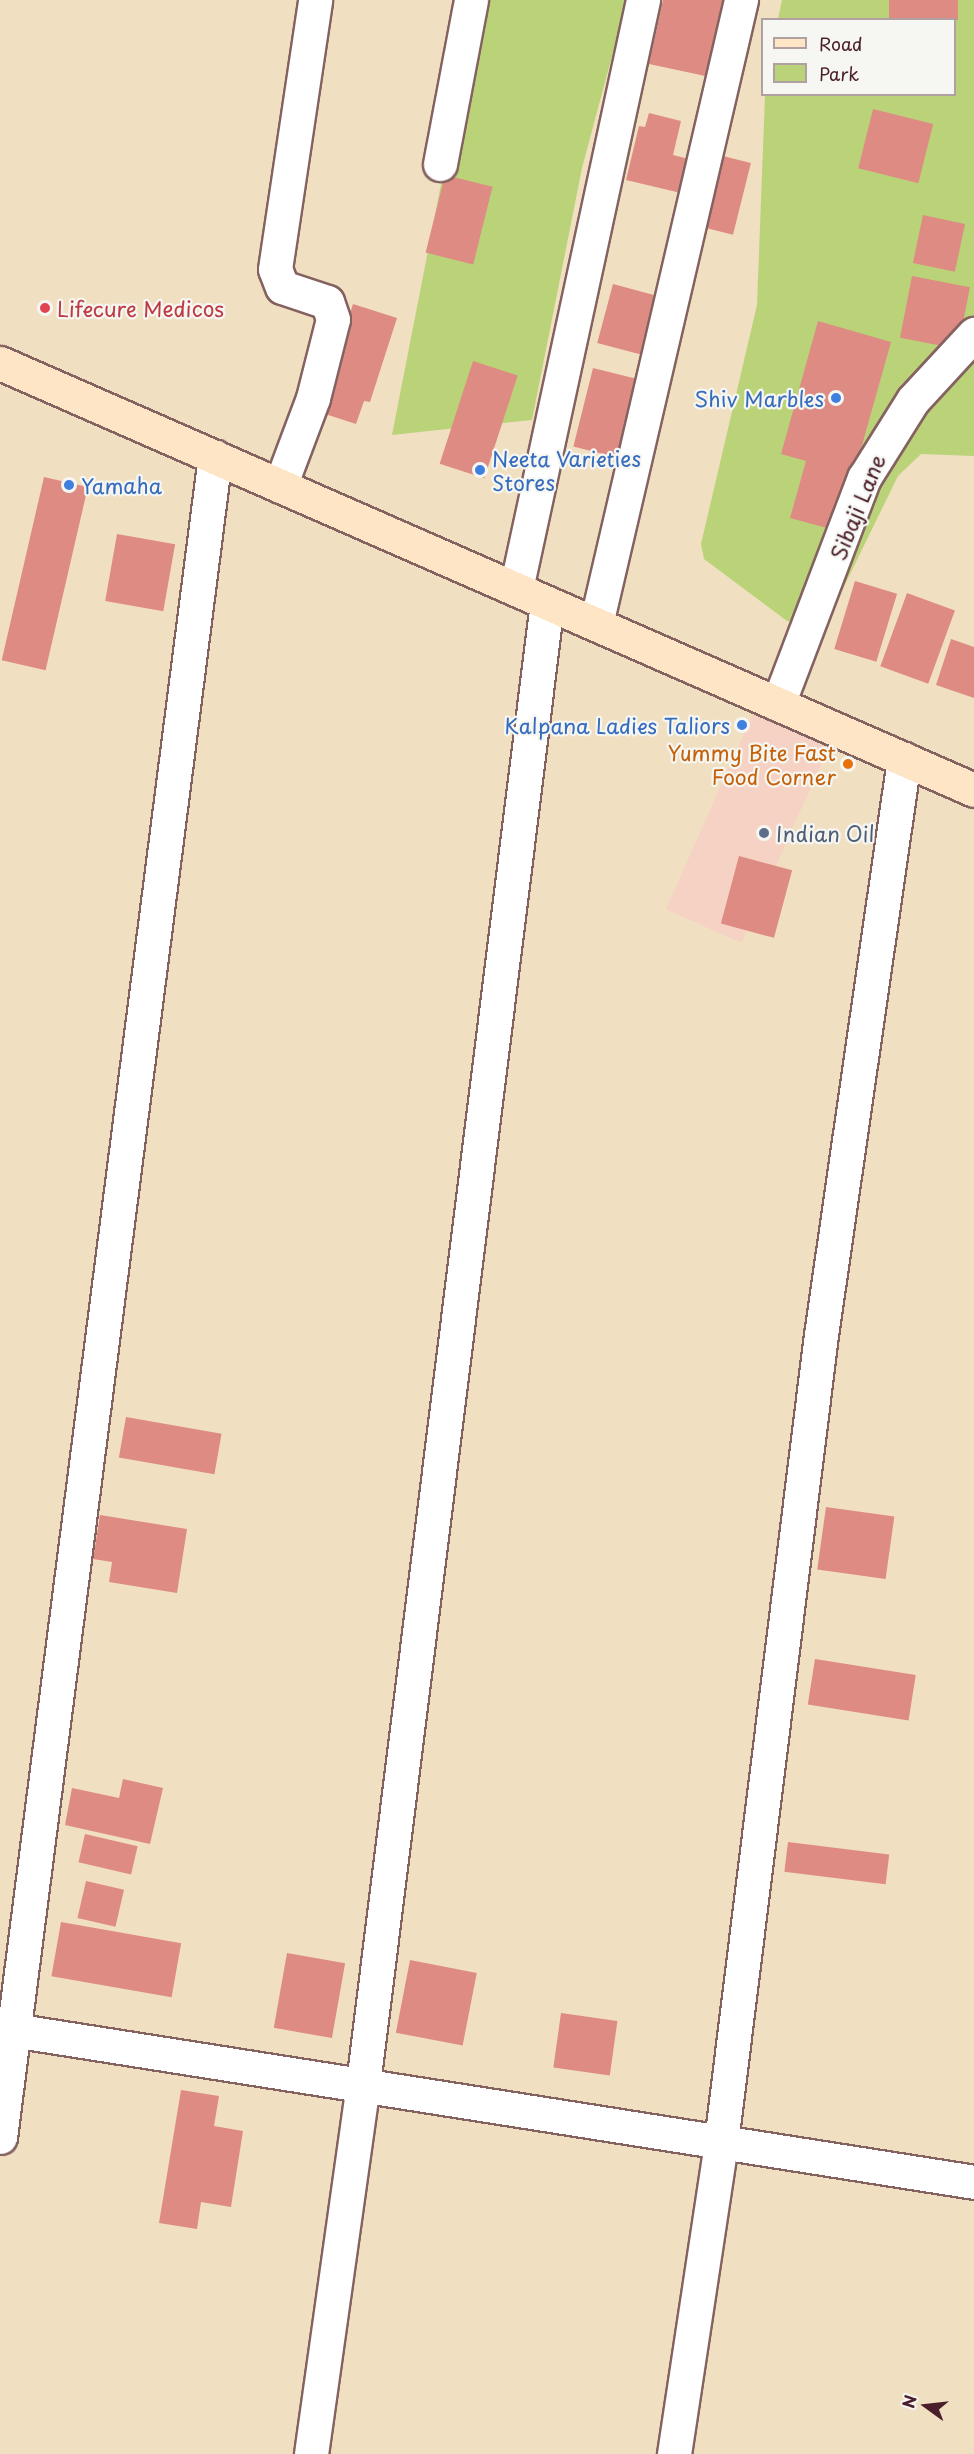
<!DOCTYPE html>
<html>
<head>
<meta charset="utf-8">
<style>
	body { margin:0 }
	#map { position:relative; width:974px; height:2454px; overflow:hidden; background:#f1dfc2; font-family:"Playpen Sans",sans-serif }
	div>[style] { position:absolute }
	.built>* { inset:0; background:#f6d2c4; transform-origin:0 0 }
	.green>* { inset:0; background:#bad378 }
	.building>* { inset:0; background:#de8c83; transform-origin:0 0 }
	.roads { filter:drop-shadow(2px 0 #846260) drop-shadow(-2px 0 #846260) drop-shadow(0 2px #846260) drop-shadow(0 -2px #846260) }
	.minor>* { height:33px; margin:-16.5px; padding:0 16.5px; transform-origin:16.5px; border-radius:16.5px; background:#fff }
	.secondary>* { height:33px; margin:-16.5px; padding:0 16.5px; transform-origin:16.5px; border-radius:16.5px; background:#fde5c5 }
	.dots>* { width:16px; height:16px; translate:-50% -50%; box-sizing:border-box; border:3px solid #f6f6f2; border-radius:50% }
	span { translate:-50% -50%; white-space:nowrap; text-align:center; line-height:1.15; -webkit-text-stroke:4.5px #f6f6f2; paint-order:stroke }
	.health-label { font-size:21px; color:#be3a42 }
	.left { translate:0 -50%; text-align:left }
	.shop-label { font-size:21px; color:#366cbe }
	.right { translate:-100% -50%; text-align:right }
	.street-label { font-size:21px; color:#4a1f2b }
	.food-label { font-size:21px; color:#c56008 }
	.service-label { font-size:21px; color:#4e5e75 }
	.legend { position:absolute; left:761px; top:18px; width:195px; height:78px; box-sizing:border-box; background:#f6f6f2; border:2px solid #b1a0a2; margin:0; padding:8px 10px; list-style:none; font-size:18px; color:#4a1f2b }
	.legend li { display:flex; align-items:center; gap:12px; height:30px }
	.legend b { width:30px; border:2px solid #b1a0a2 }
	.north { position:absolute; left:896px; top:2376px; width:60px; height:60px; -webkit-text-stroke:4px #f6f6f2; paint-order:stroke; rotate:285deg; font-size:16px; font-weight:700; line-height:24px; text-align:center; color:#4a1f2b }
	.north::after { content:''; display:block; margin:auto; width:21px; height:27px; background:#4a1f2b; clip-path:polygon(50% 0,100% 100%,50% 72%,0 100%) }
</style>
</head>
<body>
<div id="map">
	<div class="built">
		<div style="left:754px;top:711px;width:83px;height:217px;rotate:24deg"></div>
	</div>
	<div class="green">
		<div style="clip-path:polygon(477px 0,627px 0,582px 168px,532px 420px,392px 435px)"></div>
		<div style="clip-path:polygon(782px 0,974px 0,974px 456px,921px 454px,898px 476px,829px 617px,816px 625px,787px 621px,704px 559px,701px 544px,757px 305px,765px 95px,954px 94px,954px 20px,778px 19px)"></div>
	</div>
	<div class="building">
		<div style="clip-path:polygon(663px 0,726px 0,710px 77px,649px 64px)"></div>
		<div style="left:889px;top:0;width:69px;height:20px"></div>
		<div style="left:873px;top:109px;width:62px;height:61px;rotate:14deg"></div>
		<div style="clip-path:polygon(649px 113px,681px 121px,673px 155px,693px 160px,685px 194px,626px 180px,639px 126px,645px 127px)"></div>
		<div style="left:715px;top:154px;width:37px;height:74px;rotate:14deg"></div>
		<div style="left:445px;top:175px;width:49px;height:80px;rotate:14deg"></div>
		<div style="left:923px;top:215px;width:43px;height:49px;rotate:12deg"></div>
		<div style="left:912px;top:276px;width:59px;height:63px;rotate:11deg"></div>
		<div style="left:613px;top:284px;width:51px;height:61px;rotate:15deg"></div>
		<div style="clip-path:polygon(353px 304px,397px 318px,370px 402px,364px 401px,356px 424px,319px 412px)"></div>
		<div style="clip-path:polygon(818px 321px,891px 342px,838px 531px,790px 518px,806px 461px,781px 454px)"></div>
		<div style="left:473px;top:361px;width:47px;height:108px;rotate:18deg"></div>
		<div style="left:593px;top:368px;width:56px;height:81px;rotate:14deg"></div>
		<div style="left:44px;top:477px;width:45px;height:188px;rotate:13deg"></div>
		<div style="left:117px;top:534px;width:59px;height:68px;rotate:10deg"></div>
		<div style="left:855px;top:581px;width:44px;height:71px;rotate:17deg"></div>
		<div style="left:907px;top:593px;width:51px;height:78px;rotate:20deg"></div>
		<div style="clip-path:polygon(951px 639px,974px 647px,974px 698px,936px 685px)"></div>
		<div style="left:739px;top:856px;width:55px;height:70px;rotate:15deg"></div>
		<div style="left:126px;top:1417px;width:97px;height:41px;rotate:10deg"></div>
		<div style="left:826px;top:1507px;width:69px;height:63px;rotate:8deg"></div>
		<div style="clip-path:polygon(100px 1515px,187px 1529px,177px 1593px,109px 1582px,112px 1562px,93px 1559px)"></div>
		<div style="left:815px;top:1659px;width:102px;height:46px;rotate:9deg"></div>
		<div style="clip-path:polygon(123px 1779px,163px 1788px,150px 1844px,65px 1825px,72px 1788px,119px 1798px)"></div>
		<div style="left:85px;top:1834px;width:54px;height:29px;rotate:13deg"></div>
		<div style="left:788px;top:1842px;width:102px;height:30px;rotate:7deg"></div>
		<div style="left:86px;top:1881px;width:39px;height:38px;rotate:13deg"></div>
		<div style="left:61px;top:1922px;width:122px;height:55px;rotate:10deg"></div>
		<div style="left:287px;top:1953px;width:59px;height:76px;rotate:10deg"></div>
		<div style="left:410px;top:1960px;width:68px;height:74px;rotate:11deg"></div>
		<div style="left:561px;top:2013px;width:57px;height:55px;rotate:8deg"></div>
		<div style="clip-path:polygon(181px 2090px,219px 2096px,214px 2126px,243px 2131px,231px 2207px,201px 2202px,197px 2229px,159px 2223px)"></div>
	</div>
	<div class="roads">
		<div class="minor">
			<div style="left:440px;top:164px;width:167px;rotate:-79.3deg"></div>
			<div style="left:280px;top:486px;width:94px;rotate:-69.4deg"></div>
			<div style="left:313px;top:398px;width:81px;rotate:-75.8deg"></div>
			<div style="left:333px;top:319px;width:18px;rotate:-109deg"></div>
			<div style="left:327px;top:302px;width:47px;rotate:-161.6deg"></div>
			<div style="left:282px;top:287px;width:19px;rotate:-111deg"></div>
			<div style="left:275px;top:269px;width:272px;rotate:-81.5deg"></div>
			<div style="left:516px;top:589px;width:603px;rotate:-77.83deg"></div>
			<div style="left:596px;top:624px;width:641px;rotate:-76.92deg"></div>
			<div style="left:778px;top:704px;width:242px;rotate:-69.2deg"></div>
			<div style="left:864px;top:478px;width:92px;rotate:-57.9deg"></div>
			<div style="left:913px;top:400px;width:90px;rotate:-47.3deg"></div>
			<div style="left:0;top:2028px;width:986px;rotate:8.98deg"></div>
			<div style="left:0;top:2137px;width:1694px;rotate:-82.71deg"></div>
			<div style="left:311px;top:2454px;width:374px;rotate:-82deg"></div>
			<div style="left:363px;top:2084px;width:1492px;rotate:-82.92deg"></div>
			<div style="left:674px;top:2454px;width:316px;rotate:-81.4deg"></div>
			<div style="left:721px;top:2142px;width:813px;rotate:-82.94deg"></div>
			<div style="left:821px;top:1335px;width:582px;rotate:-81.8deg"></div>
		</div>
		<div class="secondary">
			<div style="left:0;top:363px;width:1063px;rotate:23.67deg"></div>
		</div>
	</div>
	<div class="dots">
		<div style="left:45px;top:308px;background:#e0444e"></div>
		<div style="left:836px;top:398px;background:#3f7fe0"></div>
		<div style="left:480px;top:470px;background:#3f7fe0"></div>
		<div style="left:69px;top:485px;background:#3f7fe0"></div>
		<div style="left:742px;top:725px;background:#3f7fe0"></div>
		<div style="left:848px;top:764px;background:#e8710a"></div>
		<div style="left:764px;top:833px;background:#5c6f8a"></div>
	</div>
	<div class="health-label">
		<span class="left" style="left:57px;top:308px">Lifecure Medicos</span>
	</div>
	<div class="shop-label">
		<span class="right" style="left:824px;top:398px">Shiv Marbles</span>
		<span class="left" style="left:492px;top:470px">Neeta Varieties<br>Stores</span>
		<span class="left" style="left:81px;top:485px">Yamaha</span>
		<span class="right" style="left:730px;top:725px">Kalpana Ladies Taliors</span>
	</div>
	<div class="street-label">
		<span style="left:857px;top:507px;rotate:-68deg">Sibaji Lane</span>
	</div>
	<div class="food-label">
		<span class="right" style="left:836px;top:764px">Yummy Bite Fast<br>Food Corner</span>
	</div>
	<div class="service-label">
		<span class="left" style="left:776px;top:833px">Indian Oil</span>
	</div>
	<ul class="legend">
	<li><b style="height:8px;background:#fde5c5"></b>Road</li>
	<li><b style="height:16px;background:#bad378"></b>Park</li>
	</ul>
	<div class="north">N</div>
</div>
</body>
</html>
